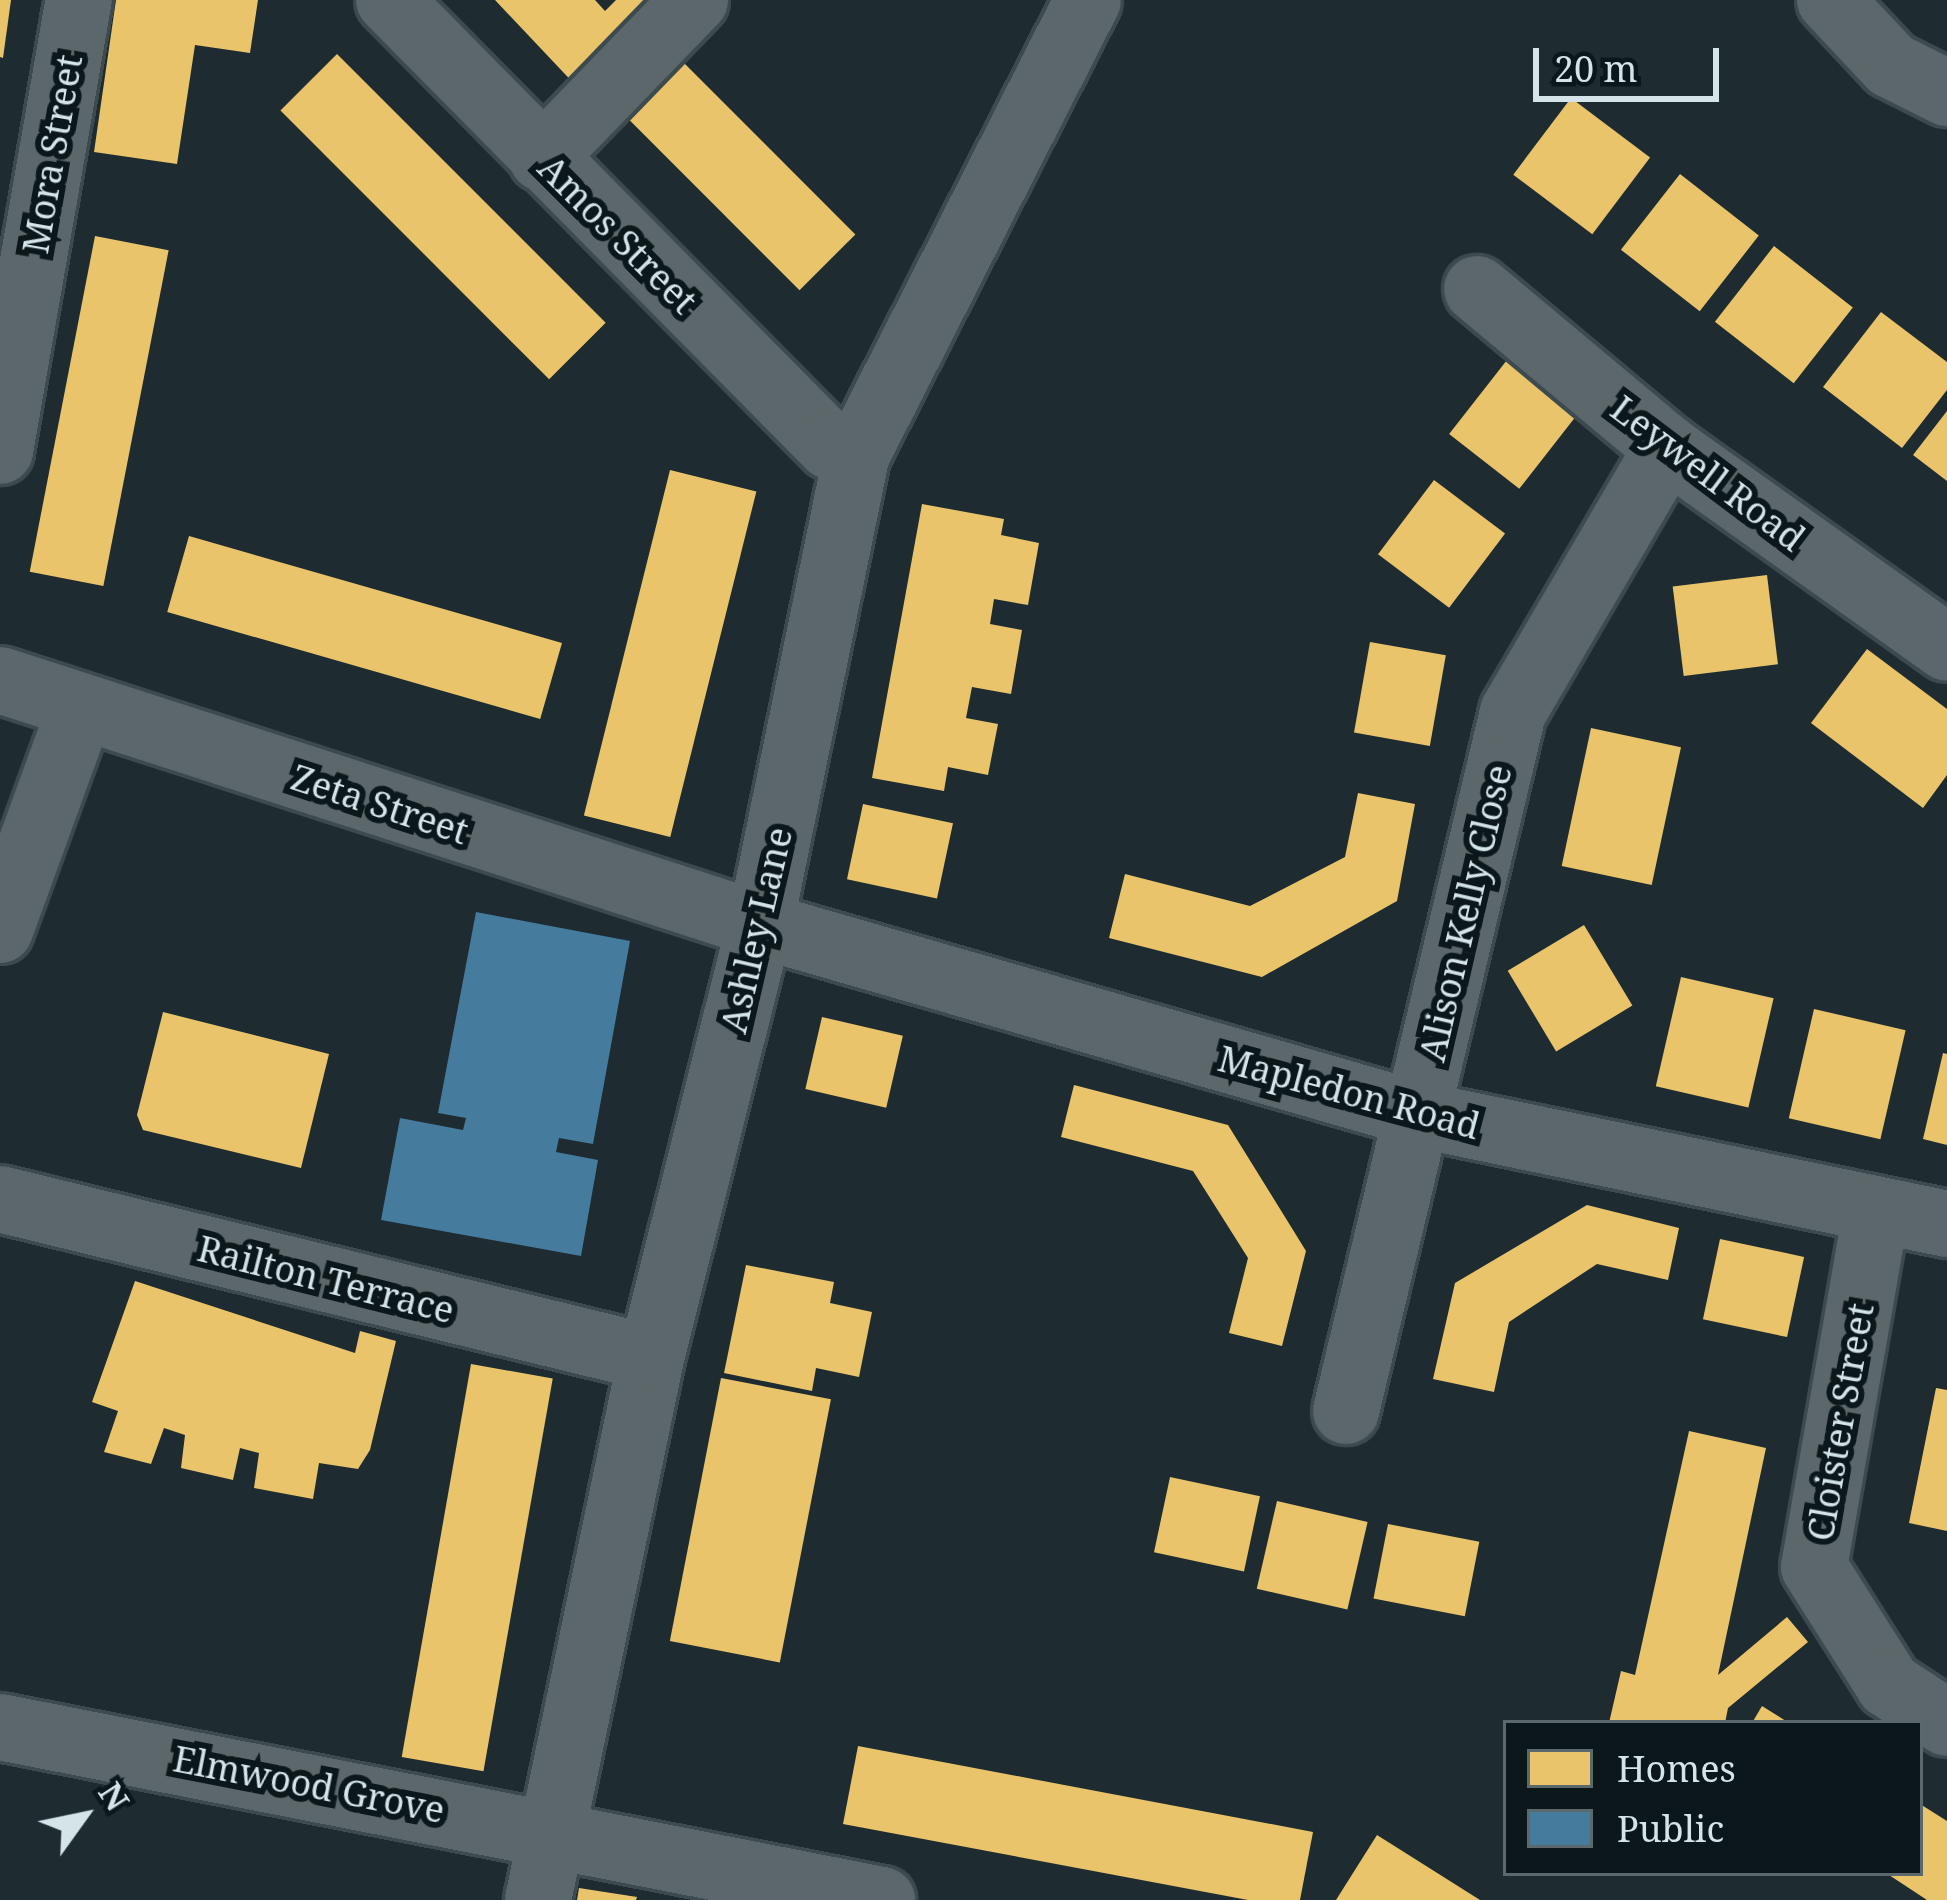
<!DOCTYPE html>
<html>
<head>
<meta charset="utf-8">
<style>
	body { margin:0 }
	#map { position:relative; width:1947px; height:1900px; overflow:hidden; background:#1e2c31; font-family:"Noto Serif",serif }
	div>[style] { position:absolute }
	.homes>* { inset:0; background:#e9c46a; transform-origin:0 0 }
	.public>* { inset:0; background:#457b9d }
	.roads { filter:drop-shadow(3px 0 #3d4a4e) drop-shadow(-3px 0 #3d4a4e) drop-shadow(0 3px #3d4a4e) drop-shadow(0 -3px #3d4a4e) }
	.minor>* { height:66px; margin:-33px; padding:0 33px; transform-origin:33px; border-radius:33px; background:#5b676a }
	span { translate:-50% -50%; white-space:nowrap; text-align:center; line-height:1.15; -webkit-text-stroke:12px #0b171a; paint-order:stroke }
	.street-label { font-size:36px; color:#d4e4e9 }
	.legend { position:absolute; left:1503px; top:1720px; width:420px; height:156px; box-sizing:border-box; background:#0b171a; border:3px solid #5b696d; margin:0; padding:15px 21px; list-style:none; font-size:36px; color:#d4e4e9 }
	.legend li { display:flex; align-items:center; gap:24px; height:60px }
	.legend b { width:60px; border:3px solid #5b696d }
	.north { position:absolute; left:24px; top:1756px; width:120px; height:120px; -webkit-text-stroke:9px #0b171a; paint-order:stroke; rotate:57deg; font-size:33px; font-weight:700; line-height:48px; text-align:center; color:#d4e4e9 }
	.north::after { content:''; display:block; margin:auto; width:42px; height:54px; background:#d4e4e9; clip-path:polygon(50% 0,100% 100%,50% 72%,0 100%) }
	.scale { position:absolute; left:1533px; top:48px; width:186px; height:54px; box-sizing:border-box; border:6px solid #d4e4e9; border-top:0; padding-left:15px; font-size:36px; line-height:42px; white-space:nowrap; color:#d4e4e9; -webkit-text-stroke:9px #0b171a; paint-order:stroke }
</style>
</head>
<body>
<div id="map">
	<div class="homes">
		<div style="clip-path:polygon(0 0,11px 0,3px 58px,0 57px)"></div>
		<div style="clip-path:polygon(116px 0,258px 0,250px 53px,195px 45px,177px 164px,94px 152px)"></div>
		<div style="clip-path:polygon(495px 0,595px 0,605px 11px,616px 0,664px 0,580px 90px)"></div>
		<div style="left:668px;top:47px;width:265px;height:79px;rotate:45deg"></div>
		<div style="left:337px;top:54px;width:380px;height:80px;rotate:45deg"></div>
		<div style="left:1571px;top:98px;width:99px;height:96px;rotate:37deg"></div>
		<div style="left:1680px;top:174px;width:100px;height:96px;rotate:38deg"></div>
		<div style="left:95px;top:236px;width:75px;height:342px;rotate:11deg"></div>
		<div style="left:1774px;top:246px;width:100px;height:96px;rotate:38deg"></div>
		<div style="clip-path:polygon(1881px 312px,1947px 362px,1947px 390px,1902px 448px,1823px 387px)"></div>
		<div style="left:1507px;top:360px;width:89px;height:94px;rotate:38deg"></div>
		<div style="clip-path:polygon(1947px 411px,1947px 481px,1913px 455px)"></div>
		<div style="left:670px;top:470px;width:89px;height:356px;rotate:14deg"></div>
		<div style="left:1434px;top:480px;width:89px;height:93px;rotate:37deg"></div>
		<div style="clip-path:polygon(922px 504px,1004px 519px,1001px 535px,1039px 543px,1028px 605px,994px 599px,990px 624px,1022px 630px,1011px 694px,972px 687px,966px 718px,998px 724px,988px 775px,948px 767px,944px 791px,872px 778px)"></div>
		<div style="left:189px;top:536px;width:388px;height:79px;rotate:16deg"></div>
		<div style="left:1767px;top:575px;width:90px;height:95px;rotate:83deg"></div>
		<div style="left:1370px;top:642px;width:77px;height:92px;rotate:10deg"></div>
		<div style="clip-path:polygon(1867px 649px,1947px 709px,1947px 775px,1923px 808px,1811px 723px)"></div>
		<div style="left:1591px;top:728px;width:92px;height:141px;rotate:12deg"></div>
		<div style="clip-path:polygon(1358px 793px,1415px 804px,1397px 901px,1262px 977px,1109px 938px,1125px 874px,1250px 906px,1345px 857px)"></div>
		<div style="left:863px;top:804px;width:92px;height:77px;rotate:12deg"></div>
		<div style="left:1584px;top:925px;width:94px;height:89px;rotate:59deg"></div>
		<div style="left:1681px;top:977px;width:95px;height:112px;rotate:13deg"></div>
		<div style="left:1814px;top:1009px;width:94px;height:112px;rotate:13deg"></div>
		<div style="clip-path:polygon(163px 1012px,329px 1054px,301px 1168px,143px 1130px,137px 1115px)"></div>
		<div style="left:822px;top:1017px;width:83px;height:74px;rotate:13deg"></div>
		<div style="clip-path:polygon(1943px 1053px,1947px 1054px,1947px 1145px,1923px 1139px)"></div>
		<div style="clip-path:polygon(1074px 1085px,1228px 1125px,1306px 1251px,1282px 1346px,1229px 1333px,1248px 1258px,1193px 1171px,1061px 1137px)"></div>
		<div style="clip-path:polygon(1587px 1205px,1679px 1228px,1668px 1280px,1597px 1264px,1509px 1322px,1494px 1392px,1433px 1379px,1455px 1283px)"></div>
		<div style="left:1720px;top:1239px;width:86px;height:82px;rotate:12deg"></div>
		<div style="clip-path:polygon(746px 1265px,834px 1282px,830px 1303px,872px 1312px,859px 1377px,816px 1368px,812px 1391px,724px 1373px)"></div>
		<div style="clip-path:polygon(135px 1281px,355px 1353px,360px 1331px,396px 1341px,370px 1450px,358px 1469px,319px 1463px,313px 1499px,254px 1488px,259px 1453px,240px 1448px,233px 1480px,181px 1468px,185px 1435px,164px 1428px,151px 1464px,104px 1452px,118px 1411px,92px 1402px)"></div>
		<div style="left:471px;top:1364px;width:83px;height:399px;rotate:10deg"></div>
		<div style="left:721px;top:1378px;width:112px;height:268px;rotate:11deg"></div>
		<div style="clip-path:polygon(1936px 1388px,1947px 1390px,1947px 1531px,1909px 1523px)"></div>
		<div style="clip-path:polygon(1689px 1431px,1766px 1448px,1718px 1675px,1787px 1617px,1808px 1642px,1728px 1708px,1725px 1723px,1609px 1723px,1621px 1671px,1635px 1675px)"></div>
		<div style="left:1170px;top:1477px;width:92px;height:77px;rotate:12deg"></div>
		<div style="left:1277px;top:1501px;width:93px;height:90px;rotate:13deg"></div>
		<div style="left:1388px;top:1524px;width:93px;height:76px;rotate:11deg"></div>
		<div style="clip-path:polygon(1762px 1706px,1789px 1723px,1752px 1723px)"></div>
		<div style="clip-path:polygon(858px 1746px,1313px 1832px,1300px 1900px,1248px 1900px,843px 1824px)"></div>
		<div style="clip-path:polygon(1920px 1804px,1947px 1821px,1947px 1900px,1927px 1900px,1886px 1873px,1920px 1873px)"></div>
		<div style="clip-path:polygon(1377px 1835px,1480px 1900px,1336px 1900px)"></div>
		<div style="clip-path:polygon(579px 1888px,637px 1897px,636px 1900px,577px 1900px)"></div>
	</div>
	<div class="public">
		<div style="clip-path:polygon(476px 912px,630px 941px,593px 1144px,559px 1138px,556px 1152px,598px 1160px,581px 1256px,381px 1220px,400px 1118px,463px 1130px,466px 1118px,438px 1113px)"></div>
	</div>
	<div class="roads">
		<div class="minor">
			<div style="left:389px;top:0;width:627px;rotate:45.32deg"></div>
			<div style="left:830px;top:446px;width:28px;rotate:17deg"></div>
			<div style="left:1830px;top:0;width:89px;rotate:46.8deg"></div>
			<div style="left:1891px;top:65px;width:63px;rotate:26.6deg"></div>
			<div style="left:542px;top:158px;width:220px;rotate:-45.9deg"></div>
			<div style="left:1477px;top:289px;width:248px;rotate:39.9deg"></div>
			<div style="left:1667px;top:448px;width:344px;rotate:35.5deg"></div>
			<div style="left:0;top:451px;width:458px;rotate:-80.1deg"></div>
			<div style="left:0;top:680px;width:799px;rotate:17.87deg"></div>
			<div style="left:760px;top:925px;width:683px;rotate:16.07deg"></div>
			<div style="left:1416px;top:1114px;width:542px;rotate:11.7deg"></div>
			<div style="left:0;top:930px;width:236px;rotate:-70deg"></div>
			<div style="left:0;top:1199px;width:670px;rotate:13.73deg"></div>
			<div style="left:1876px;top:1212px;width:360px;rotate:99.9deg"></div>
			<div style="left:1814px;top:1567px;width:140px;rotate:57.6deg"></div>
			<div style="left:1889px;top:1685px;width:69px;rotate:33.2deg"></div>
			<div style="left:1346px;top:1411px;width:719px;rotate:-76.56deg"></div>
			<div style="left:1513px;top:712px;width:306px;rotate:-59.7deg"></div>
			<div style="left:0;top:1727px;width:899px;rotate:11.1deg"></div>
			<div style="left:538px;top:1900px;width:554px;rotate:-78.22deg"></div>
			<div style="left:651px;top:1358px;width:447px;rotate:-75.9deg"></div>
			<div style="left:760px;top:925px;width:481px;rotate:-78.4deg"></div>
			<div style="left:857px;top:454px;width:509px;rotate:-63.03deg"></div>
		</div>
	</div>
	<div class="street-label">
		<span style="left:52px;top:154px;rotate:-80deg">Mora Street</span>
		<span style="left:618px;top:234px;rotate:45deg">Amos Street</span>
		<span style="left:1708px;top:473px;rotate:37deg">Leywell Road</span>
		<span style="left:380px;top:804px;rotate:18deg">Zeta Street</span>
		<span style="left:1465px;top:913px;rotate:-77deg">Alison Kelly Close</span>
		<span style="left:756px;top:930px;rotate:-77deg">Ashley Lane</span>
		<span style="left:1349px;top:1092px;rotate:15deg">Mapledon Road</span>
		<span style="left:326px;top:1279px;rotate:14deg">Railton Terrace</span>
		<span style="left:1840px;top:1422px;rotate:-80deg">Cloister Street</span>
		<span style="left:309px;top:1784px;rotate:11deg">Elmwood Grove</span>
	</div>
	<ul class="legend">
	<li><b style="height:33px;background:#e9c46a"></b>Homes</li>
	<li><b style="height:33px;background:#457b9d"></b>Public</li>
	</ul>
	<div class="north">N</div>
	<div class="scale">20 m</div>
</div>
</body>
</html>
